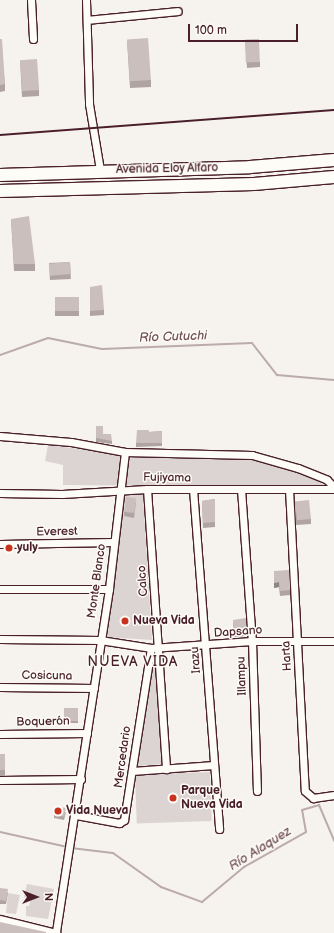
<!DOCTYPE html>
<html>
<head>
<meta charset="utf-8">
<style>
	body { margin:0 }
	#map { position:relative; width:334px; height:933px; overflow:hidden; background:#f6f3ef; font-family:"Balsamiq Sans",sans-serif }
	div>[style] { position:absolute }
	.green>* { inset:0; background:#dcd4d2; transform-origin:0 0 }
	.stream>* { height:2px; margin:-1px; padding:0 1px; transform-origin:1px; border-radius:1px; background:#bbabac }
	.roads { filter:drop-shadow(1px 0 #4a1f2b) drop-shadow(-1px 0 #4a1f2b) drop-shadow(0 1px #4a1f2b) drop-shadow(0 -1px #4a1f2b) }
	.street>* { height:7px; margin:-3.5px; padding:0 3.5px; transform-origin:3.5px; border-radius:3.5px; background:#fdfcf7 }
	.primary>* { height:12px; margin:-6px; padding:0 6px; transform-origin:6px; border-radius:6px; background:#fdfcf7 }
	.rail>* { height:2px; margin:-1px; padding:0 1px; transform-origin:1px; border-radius:1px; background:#4a1f2b }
	.wall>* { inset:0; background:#afa4a3; transform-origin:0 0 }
	.shaded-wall>* { inset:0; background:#8e8685 }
	.building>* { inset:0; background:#cbbfbe; transform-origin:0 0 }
	.dots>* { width:11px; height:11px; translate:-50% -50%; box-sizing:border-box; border:2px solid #fdfcf7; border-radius:50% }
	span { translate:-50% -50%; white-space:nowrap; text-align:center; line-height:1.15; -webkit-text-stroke:3px #fdfcf7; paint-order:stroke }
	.street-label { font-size:12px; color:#4a1f2b }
	.poi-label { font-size:12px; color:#4a1f2b; font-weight:700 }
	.left { translate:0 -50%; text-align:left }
	.water-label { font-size:13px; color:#725058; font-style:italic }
	.quarter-label { font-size:14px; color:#4a1f2b; letter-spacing:1px }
	.north { position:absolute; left:16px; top:877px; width:40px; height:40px; -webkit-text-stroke:3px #fdfcf7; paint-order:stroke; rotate:90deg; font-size:11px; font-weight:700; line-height:16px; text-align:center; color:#4a1f2b }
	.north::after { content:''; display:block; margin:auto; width:14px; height:18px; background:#4a1f2b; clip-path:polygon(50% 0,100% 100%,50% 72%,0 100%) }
	.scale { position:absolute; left:188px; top:24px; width:110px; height:18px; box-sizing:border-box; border:2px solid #4a1f2b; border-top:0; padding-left:5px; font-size:12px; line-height:14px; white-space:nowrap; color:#4a1f2b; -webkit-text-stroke:3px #fdfcf7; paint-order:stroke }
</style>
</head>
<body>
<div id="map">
	<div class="green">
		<div style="clip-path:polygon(48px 445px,118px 454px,263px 460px,299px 471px,328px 487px,63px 485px,63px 465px,45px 461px)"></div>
		<div style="clip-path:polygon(124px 495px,143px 495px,152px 640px,105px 637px)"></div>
		<div style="clip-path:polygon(153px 657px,156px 657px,162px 764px,137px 766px)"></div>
		<div style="left:210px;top:772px;width:49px;height:75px;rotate:88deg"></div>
		<div style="clip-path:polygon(27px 884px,54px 889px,48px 919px,26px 916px,26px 906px,29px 906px,31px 899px,24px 897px)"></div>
		<div style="clip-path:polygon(8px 893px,20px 895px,16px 914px,6px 913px)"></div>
	</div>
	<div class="stream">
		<div style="left:0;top:355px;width:51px;rotate:-19.5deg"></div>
		<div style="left:48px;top:338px;width:55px;rotate:11.5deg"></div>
		<div style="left:102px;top:349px;width:150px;rotate:-2.3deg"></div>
		<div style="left:252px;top:343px;width:41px;rotate:52deg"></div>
		<div style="left:277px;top:375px;width:57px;rotate:5deg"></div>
		<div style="left:0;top:832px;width:69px;rotate:12.6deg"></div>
		<div style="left:71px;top:848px;width:42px;rotate:6.8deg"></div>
		<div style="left:113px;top:853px;width:59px;rotate:35.3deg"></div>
		<div style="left:161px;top:887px;width:44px;rotate:20.1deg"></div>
		<div style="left:202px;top:902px;width:55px;rotate:-39.8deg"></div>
		<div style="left:244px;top:867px;width:71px;rotate:-29.4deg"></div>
		<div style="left:306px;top:832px;width:22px;rotate:-100deg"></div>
		<div style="left:302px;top:810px;width:18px;rotate:-16deg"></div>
		<div style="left:319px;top:805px;width:39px;rotate:67deg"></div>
	</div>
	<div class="roads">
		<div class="street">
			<div style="left:31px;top:0;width:39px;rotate:87deg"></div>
			<div style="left:86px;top:0;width:104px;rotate:88.3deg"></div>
			<div style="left:89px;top:104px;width:67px;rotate:80.5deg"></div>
			<div style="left:87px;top:20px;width:91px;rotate:-5.6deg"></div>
			<div style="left:0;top:436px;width:71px;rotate:4.8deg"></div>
			<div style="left:71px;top:442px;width:55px;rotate:10.5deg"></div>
			<div style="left:125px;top:452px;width:138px;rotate:96.7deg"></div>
			<div style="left:109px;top:589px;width:348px;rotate:98.8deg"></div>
			<div style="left:125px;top:452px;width:127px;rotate:1.4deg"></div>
			<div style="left:252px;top:455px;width:48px;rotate:15.8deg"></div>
			<div style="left:298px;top:468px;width:31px;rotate:22deg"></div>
			<div style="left:327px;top:480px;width:10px;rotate:45deg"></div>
			<div style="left:147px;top:489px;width:281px;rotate:86.1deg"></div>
			<div style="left:193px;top:489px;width:341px;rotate:85.6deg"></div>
			<div style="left:241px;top:489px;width:152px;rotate:85.9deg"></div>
			<div style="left:252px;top:641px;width:150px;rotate:88.1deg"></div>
			<div style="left:289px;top:489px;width:302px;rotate:87deg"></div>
			<div style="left:305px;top:791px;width:11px;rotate:41deg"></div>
			<div style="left:313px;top:798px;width:21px;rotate:-8deg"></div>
			<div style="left:0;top:493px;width:62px;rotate:0.9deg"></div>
			<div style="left:62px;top:494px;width:85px;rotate:-3.4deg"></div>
			<div style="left:147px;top:489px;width:187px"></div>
			<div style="left:0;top:544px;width:114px;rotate:-1deg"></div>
			<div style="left:0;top:589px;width:109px"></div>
			<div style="left:0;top:639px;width:100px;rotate:0.6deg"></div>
			<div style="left:100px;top:640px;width:52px;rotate:8.9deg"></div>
			<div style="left:151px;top:648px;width:101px;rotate:-4deg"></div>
			<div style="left:252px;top:641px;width:82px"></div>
			<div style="left:0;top:687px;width:94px;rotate:0.6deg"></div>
			<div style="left:0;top:734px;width:87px;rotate:-0.7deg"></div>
			<div style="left:132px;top:771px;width:82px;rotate:-4.2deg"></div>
			<div style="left:0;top:780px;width:81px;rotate:-0.7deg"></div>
			<div style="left:76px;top:815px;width:44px;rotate:10.5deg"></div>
			<div style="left:119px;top:823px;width:6px;rotate:-31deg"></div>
			<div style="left:124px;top:820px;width:174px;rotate:-81.1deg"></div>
			<div style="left:0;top:919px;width:58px;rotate:14deg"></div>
		</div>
		<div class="primary">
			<div style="left:0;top:175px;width:250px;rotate:-1.8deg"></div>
			<div style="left:250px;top:167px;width:84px;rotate:-4.8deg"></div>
			<div style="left:0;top:191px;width:254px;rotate:-1.6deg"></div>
			<div style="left:254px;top:184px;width:80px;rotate:-5deg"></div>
		</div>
	</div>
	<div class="rail">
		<div style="left:0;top:135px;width:335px;rotate:-4.3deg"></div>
	</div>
	<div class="wall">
		<div style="clip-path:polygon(0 39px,5px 84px,5px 91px,0 92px)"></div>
		<div style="clip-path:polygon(127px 40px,151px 80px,151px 87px,130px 88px)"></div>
		<div style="clip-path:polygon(245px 40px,260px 62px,260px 67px,247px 68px)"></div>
		<div style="clip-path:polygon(20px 60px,39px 90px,39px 96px,22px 97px)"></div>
		<div style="clip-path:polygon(11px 219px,35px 264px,35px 271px,14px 271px)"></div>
		<div style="left:70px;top:262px;width:17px;height:21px;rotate:87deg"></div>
		<div style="clip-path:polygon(90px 287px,104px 310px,104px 315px,90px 316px)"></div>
		<div style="left:79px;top:297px;width:19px;height:24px;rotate:90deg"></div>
		<div style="clip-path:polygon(96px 426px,103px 434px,112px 441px,112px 444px,96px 442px)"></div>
		<div style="clip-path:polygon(162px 431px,162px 446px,136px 447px,136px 443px,149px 432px)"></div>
		<div style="clip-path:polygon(215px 499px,215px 527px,203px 528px,202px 501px)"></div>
		<div style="clip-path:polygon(295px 501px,311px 519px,311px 524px,296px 525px)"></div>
		<div style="clip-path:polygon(136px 502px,134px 518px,124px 516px,124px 512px)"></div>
		<div style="clip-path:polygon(274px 571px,290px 590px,290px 595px,280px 596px,279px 587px,274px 588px)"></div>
		<div style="clip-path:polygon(246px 618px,246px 636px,234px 637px,233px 623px)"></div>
		<div style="left:78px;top:708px;width:15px;height:14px;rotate:90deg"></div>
		<div style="left:0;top:754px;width:5px;height:22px"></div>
		<div style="clip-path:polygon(66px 812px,64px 820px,54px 818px,54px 815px)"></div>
		<div style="clip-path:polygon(0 888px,8px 893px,6px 904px,0 904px)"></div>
	</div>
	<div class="shaded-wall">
		<div style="clip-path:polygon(279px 582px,279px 587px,274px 588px,274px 583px)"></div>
	</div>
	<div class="building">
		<div style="left:148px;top:38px;width:42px;height:21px;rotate:86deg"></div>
		<div style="clip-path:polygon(0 39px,2px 39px,5px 84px,0 85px)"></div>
		<div style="left:259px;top:39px;width:23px;height:14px;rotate:88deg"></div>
		<div style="left:37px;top:59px;width:31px;height:17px;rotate:86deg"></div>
		<div style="clip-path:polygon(29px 216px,35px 264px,14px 264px,11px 219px)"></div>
		<div style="left:70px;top:262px;width:12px;height:21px;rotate:85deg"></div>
		<div style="clip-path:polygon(102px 285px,104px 310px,90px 311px,90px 287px)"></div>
		<div style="left:79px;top:297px;width:14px;height:24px;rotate:90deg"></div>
		<div style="clip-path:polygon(96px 426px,103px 426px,103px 434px,111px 434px,112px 441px,96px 438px)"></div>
		<div style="clip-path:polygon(137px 430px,149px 430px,149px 432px,162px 431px,162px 443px,136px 443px)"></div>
		<div style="left:126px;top:497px;width:10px;height:15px;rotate:6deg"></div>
		<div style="clip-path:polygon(215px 499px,215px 522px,203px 523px,202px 501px)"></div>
		<div style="left:309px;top:500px;width:19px;height:14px;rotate:84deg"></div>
		<div style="clip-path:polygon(289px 570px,290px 590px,280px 591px,279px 582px,274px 583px,274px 571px)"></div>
		<div style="clip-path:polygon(246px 618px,246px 633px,234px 634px,233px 620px)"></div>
		<div style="left:78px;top:708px;width:13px;height:14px;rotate:90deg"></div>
		<div style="left:0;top:754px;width:5px;height:16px"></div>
		<div style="left:56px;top:806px;width:10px;height:9px;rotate:11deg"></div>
		<div style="clip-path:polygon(0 888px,8px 889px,6px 901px,0 900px)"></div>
		<div style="clip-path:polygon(0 922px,46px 932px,46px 933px,0 933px)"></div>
	</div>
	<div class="dots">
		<div style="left:9px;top:548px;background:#c8321e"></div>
		<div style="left:125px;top:621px;background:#c8321e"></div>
		<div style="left:173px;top:798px;background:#c8321e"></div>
		<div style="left:58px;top:811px;background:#c8321e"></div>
	</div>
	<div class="street-label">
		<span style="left:167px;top:169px;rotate:-1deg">Avenida Eloy Alfaro</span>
		<span style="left:167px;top:478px;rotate:1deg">Fujiyama</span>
		<span style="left:57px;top:532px;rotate:-1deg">Everest</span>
		<span style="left:97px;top:581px;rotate:-82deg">Monte Blanco</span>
		<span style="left:143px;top:581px;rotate:-94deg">Calco</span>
		<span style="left:238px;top:632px;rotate:-4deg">Dapsano</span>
		<span style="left:287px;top:656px;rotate:-93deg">Harta</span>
		<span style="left:196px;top:660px;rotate:-94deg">Irazu</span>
		<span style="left:47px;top:676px;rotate:1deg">Cosicuna</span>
		<span style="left:242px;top:676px;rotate:-92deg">Illampu</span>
		<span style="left:43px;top:722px;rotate:-1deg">Boquerón</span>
		<span style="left:123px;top:757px;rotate:-82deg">Mercedario</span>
	</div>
	<div class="poi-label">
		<span class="left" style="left:17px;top:548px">yuly</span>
		<span class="left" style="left:133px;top:621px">Nueva Vida</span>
		<span class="left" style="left:181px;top:798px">Parque<br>Nueva Vida</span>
		<span class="left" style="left:66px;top:811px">Vida Nueva</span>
	</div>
	<div class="water-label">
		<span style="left:173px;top:337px;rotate:-2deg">Río Cutuchi</span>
		<span style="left:260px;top:849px;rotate:-32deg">Río Alaquez</span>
	</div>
	<div class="quarter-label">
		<span style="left:133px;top:662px">NUEVA VIDA</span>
	</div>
	<div class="north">N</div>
	<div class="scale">100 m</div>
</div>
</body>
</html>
